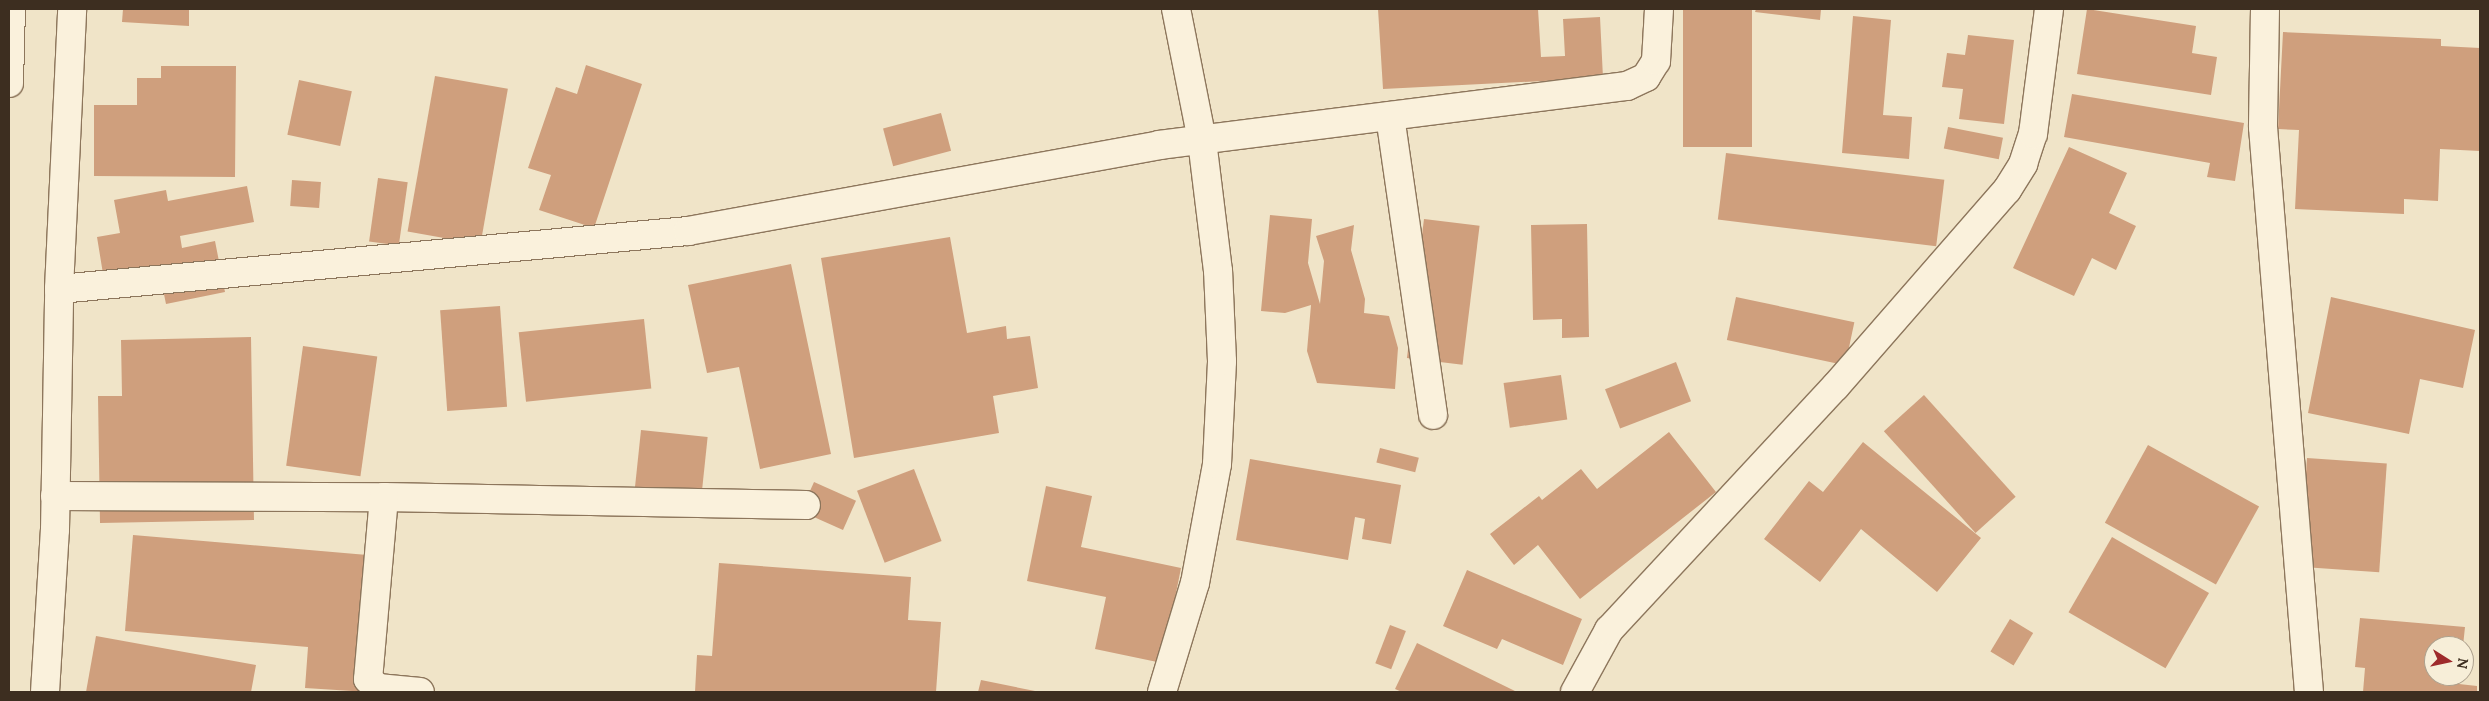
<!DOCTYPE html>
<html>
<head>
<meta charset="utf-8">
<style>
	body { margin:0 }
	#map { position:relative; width:2489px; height:701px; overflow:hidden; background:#f0e4c8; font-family:Lora,serif }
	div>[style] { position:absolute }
	.building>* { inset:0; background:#cf9f7d; transform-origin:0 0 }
	.roads { filter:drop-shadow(1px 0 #8d765c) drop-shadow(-1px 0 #8d765c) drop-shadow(0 1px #8d765c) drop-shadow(0 -1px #8d765c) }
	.street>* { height:28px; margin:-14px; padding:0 14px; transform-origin:14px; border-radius:14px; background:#faf1dc }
	.secondary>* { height:28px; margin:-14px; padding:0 14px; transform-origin:14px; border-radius:14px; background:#faf1dc }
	span { translate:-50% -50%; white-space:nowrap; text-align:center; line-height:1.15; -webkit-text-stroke:4.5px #f7eed8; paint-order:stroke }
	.frame { position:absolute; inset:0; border:10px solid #3d2e20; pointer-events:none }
	.north { position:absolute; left:2424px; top:636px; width:50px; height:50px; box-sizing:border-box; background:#f7eed8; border:1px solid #ada18e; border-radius:50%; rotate:100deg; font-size:14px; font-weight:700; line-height:20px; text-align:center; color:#3d2e20 }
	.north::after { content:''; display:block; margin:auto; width:18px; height:22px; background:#9e2a2b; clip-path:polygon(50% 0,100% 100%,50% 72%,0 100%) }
</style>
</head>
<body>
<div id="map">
	<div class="building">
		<div style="clip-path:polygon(123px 9px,189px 9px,189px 26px,122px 22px)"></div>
		<div style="clip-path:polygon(1378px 9px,1538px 9px,1541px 57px,1565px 56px,1563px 19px,1600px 17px,1603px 78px,1383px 89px)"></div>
		<div style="left:1683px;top:9px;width:69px;height:138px"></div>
		<div style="clip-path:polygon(1756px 9px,1821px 9px,1820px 20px,1755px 12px)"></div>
		<div style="clip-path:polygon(2087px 9px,2196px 26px,2192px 53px,2217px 57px,2211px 95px,2077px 74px)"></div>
		<div style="clip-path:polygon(1853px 16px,1891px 20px,1883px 115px,1912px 117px,1909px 159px,1842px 153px)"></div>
		<div style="clip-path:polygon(2283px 32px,2441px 39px,2441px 46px,2480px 48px,2480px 151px,2440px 149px,2438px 201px,2404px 199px,2404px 214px,2295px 209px,2299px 130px,2278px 129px)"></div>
		<div style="clip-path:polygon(1968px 35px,2014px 40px,2004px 124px,1959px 119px,1963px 89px,1942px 87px,1947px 53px,1965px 55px)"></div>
		<div style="clip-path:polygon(586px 65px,642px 84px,594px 228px,539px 210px,551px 175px,528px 168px,556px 87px,577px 94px)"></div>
		<div style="clip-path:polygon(161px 66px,236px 66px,235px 177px,94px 176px,94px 105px,137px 105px,137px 78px,161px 78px)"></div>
		<div style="left:435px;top:76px;width:74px;height:158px;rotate:10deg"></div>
		<div style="left:299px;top:80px;width:54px;height:56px;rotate:12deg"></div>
		<div style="clip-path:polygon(2072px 94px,2244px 123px,2235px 181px,2207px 177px,2210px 163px,2064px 137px)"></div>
		<div style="left:941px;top:113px;width:39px;height:60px;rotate:75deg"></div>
		<div style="left:1948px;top:127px;width:56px;height:22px;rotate:11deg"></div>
		<div style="clip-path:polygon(2069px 147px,2127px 173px,2109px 213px,2136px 226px,2116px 270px,2092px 258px,2074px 296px,2013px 268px)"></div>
		<div style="left:1726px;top:153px;width:220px;height:67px;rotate:7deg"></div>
		<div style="left:378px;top:178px;width:30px;height:64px;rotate:8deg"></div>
		<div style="left:292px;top:180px;width:29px;height:26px;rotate:4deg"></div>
		<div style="clip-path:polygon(247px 186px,254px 222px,180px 236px,182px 248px,215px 241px,225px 292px,166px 304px,160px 275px,105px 286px,97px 237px,120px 233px,114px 200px,166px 190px,168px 201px)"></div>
		<div style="clip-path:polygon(1270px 215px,1312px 219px,1308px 263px,1320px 304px,1324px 261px,1316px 236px,1354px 225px,1351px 250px,1365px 299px,1364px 313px,1389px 316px,1398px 348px,1395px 389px,1317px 383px,1307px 351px,1311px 305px,1285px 313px,1261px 311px)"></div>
		<div style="left:1424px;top:219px;width:56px;height:140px;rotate:7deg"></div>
		<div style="clip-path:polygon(1587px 224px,1589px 337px,1562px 338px,1562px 319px,1533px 320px,1531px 225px)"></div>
		<div style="clip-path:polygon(950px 237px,967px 333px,1006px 326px,1007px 339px,1030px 336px,1038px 388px,993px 396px,999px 433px,854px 458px,821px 258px)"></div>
		<div style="clip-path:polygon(791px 264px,831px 454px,760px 469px,739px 367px,707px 373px,688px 285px)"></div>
		<div style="left:1736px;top:297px;width:121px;height:44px;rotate:12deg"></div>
		<div style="clip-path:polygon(2331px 297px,2475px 330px,2463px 388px,2420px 379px,2409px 434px,2308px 413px)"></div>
		<div style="left:500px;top:306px;width:101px;height:60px;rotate:86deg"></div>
		<div style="left:644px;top:319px;width:70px;height:126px;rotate:84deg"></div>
		<div style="clip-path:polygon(251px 337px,254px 520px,100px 523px,98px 396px,122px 396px,121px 340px)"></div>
		<div style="left:303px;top:346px;width:75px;height:121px;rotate:8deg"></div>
		<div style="left:1676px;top:362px;width:42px;height:76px;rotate:69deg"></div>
		<div style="left:1561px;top:375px;width:45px;height:58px;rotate:82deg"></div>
		<div style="left:1924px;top:395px;width:137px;height:54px;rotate:48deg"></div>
		<div style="left:641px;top:430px;width:67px;height:79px;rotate:6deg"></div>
		<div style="clip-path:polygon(1669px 432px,1716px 492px,1580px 599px,1538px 545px,1514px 565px,1490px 534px,1539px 496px,1542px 500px,1581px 469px,1597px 489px)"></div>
		<div style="clip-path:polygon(1863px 442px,1981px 538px,1937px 592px,1861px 529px,1820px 582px,1764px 539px,1809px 481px,1823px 492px)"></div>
		<div style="left:2148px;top:445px;width:127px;height:89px;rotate:29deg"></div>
		<div style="left:1380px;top:448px;width:40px;height:15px;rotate:14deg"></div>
		<div style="left:2307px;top:458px;width:80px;height:109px;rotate:4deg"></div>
		<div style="clip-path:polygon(1250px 459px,1401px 485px,1391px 544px,1362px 539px,1365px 519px,1355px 517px,1348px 560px,1236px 540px)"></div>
		<div style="left:914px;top:469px;width:77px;height:61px;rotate:69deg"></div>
		<div style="left:814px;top:482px;width:46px;height:32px;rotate:24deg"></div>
		<div style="clip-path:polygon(1046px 486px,1092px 496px,1081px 547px,1181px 568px,1162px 663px,1095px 649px,1106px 597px,1027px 581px)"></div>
		<div style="clip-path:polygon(133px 535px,379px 556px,368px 692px,305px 688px,308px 647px,125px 631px)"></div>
		<div style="left:2112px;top:537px;width:112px;height:87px;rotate:30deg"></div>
		<div style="clip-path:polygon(719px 563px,911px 577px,908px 620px,941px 622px,936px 692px,695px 692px,697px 655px,712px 656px)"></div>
		<div style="clip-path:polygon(1467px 570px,1582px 619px,1563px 665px,1502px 639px,1497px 649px,1443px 626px)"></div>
		<div style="clip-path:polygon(2360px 618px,2465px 627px,2463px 646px,2434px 646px,2434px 676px,2460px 676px,2459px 684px,2477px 686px,2477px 692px,2363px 692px,2365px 668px,2355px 667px)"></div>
		<div style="left:2010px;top:619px;width:27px;height:38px;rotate:31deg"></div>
		<div style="left:1390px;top:625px;width:17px;height:41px;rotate:21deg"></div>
		<div style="clip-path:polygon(96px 636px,256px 665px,251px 692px,86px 692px)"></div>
		<div style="clip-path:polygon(1417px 643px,1517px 692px,1402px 692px,1395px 689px)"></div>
		<div style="clip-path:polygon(981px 680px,1035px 691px,1034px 692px,978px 692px)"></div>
	</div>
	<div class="roads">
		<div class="street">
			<div style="left:2265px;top:9px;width:118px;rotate:91deg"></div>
			<div style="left:2263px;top:127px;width:567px;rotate:85.35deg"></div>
			<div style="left:1390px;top:116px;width:302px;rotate:81.8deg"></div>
			<div style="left:59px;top:289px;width:632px;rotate:-5.27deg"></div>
			<div style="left:688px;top:231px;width:479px;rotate:-10.3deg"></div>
			<div style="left:1159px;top:145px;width:472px;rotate:-7.2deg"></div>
			<div style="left:1627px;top:86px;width:21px;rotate:-25deg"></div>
			<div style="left:1646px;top:77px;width:19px;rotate:-58deg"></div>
			<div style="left:1656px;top:61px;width:52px;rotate:-86.7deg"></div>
			<div style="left:55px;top:496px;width:329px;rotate:0.2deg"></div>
			<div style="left:384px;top:497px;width:422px;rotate:1.1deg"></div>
			<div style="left:384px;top:497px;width:183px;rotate:95deg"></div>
			<div style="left:368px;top:679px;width:13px;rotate:42deg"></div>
			<div style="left:378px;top:688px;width:42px;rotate:5.4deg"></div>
			<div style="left:1162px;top:692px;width:114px;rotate:-73.2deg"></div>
			<div style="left:1195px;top:583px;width:121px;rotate:-79.5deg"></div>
			<div style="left:1217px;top:464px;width:103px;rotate:-87.2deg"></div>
			<div style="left:1222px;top:361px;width:90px;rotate:-92.5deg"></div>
			<div style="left:1218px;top:271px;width:132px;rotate:-97deg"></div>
			<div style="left:1202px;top:140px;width:134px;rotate:-101.2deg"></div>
			<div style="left:1575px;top:692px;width:71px;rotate:-61.3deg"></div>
			<div style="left:1609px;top:630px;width:332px;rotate:-47.1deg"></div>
			<div style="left:1835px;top:387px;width:262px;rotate:-48.9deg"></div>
			<div style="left:2007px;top:190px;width:31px;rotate:-58deg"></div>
			<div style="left:2023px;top:164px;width:32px;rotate:-72deg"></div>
			<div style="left:2033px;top:134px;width:126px;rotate:-82.7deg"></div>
		</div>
		<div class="secondary">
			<div style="left:9px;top:83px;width:74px;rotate:-88.5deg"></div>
			<div style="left:45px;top:692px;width:162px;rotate:-86.5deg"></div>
			<div style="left:55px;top:530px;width:241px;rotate:-89deg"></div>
			<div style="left:59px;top:289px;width:280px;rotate:-87.3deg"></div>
		</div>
	</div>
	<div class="frame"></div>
	<div class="north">N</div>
</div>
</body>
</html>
